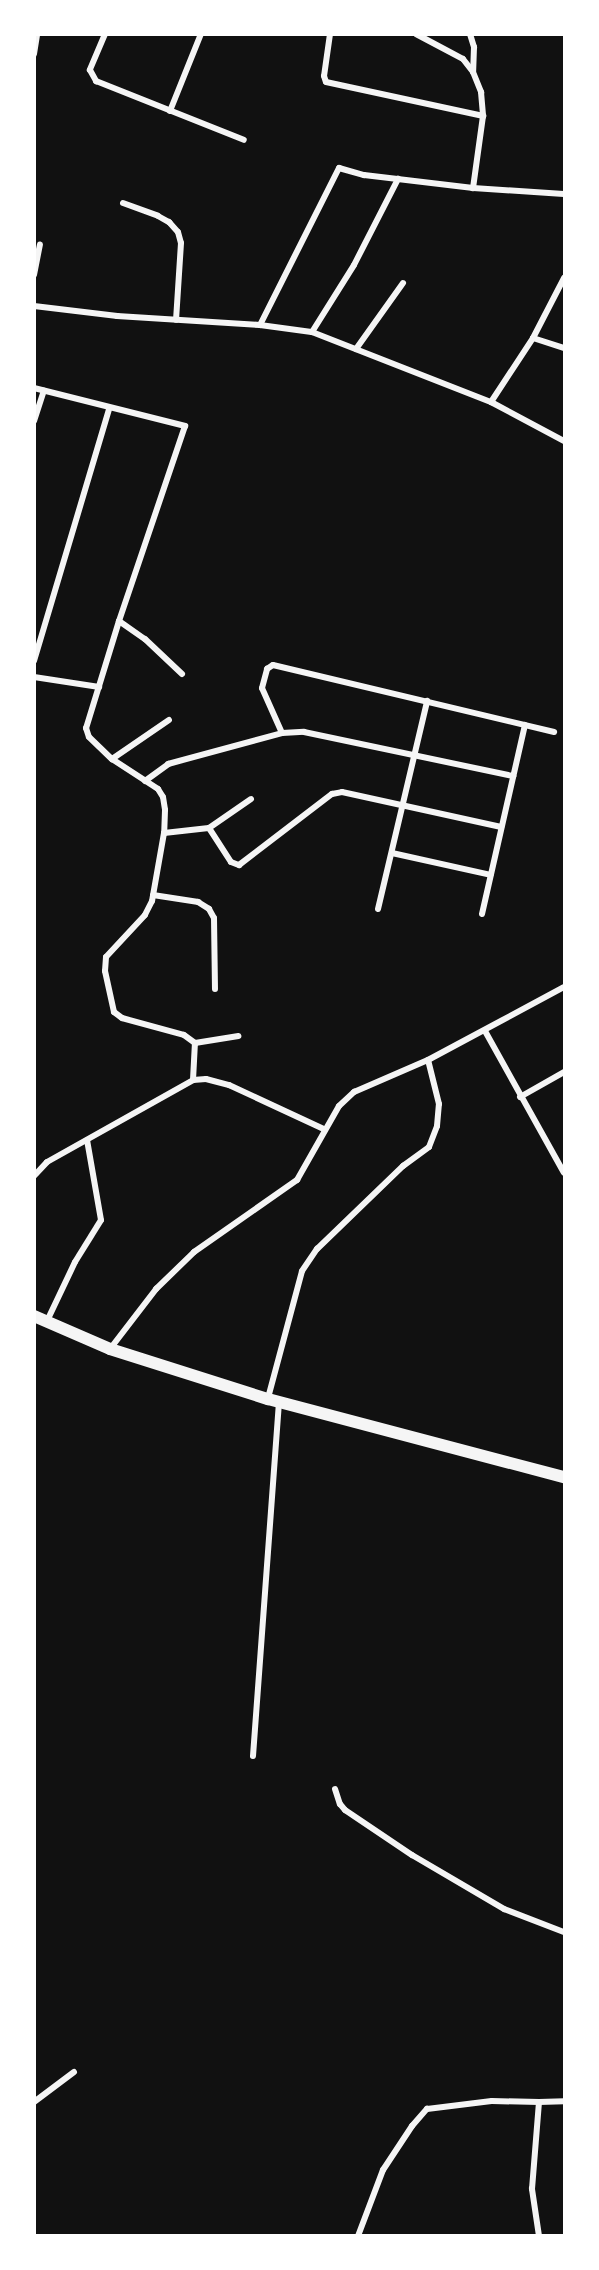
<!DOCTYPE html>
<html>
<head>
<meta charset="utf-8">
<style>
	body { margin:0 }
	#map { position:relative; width:599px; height:2270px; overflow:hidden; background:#111; font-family:Commissioner,sans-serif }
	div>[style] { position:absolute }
	.minor>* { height:6px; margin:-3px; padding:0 3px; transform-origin:3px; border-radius:3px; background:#f5f5f5 }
	.trunk>* { height:12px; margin:-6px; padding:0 6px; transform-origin:6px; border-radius:6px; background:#f5f5f5 }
	span { translate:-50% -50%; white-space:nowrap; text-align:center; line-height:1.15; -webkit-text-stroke:6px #fff; paint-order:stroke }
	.frame { position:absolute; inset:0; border:36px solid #fff; pointer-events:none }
</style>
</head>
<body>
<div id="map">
	<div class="minor">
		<div style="left:105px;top:34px;width:39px;rotate:113deg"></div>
		<div style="left:90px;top:70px;width:13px;rotate:61deg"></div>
		<div style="left:96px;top:81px;width:159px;rotate:21.7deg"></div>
		<div style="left:330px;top:34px;width:42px;rotate:98.1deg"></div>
		<div style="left:324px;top:76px;width:6px;rotate:72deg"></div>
		<div style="left:326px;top:82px;width:161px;rotate:12.2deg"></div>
		<div style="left:416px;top:34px;width:53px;rotate:28deg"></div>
		<div style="left:463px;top:59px;width:16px;rotate:52deg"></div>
		<div style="left:473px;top:72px;width:22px;rotate:68deg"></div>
		<div style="left:481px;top:92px;width:24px;rotate:85deg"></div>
		<div style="left:483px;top:116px;width:73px;rotate:97.9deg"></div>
		<div style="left:470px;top:34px;width:14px;rotate:73deg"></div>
		<div style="left:474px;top:47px;width:25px;rotate:92deg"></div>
		<div style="left:34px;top:54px;width:20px;rotate:-81deg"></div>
		<div style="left:170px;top:111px;width:83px;rotate:-68.1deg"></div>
		<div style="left:123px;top:203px;width:37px;rotate:20deg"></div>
		<div style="left:158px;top:216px;width:13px;rotate:29deg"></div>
		<div style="left:169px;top:222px;width:13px;rotate:48deg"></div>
		<div style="left:178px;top:232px;width:11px;rotate:75deg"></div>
		<div style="left:181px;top:243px;width:77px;rotate:93.7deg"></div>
		<div style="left:34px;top:275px;width:31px;rotate:-79deg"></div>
		<div style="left:34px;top:306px;width:84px;rotate:6.9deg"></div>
		<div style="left:117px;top:316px;width:143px;rotate:3.6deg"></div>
		<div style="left:260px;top:325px;width:52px;rotate:7.7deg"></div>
		<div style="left:312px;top:332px;width:192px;rotate:21.4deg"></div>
		<div style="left:491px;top:402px;width:77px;rotate:-56.7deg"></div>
		<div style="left:533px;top:338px;width:68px;rotate:-62.7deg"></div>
		<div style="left:260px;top:325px;width:176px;rotate:-63.3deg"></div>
		<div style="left:339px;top:168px;width:26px;rotate:16deg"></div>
		<div style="left:364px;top:175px;width:110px;rotate:6.8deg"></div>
		<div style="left:473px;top:188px;width:91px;rotate:3.8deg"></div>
		<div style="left:312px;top:332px;width:79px;rotate:-57.9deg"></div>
		<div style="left:354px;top:265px;width:97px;rotate:-62.9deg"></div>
		<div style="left:533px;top:338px;width:33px;rotate:18deg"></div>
		<div style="left:356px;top:349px;width:81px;rotate:-54.5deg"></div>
		<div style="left:34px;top:388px;width:156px;rotate:14.1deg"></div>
		<div style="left:185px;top:426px;width:206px;rotate:108.7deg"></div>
		<div style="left:119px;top:621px;width:112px;rotate:107.1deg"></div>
		<div style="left:86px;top:728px;width:9px;rotate:72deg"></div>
		<div style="left:89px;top:737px;width:32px;rotate:44deg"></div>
		<div style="left:112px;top:759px;width:55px;rotate:33.1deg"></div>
		<div style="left:158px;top:789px;width:9px;rotate:58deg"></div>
		<div style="left:163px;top:797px;width:13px;rotate:81deg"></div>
		<div style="left:165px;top:810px;width:23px;rotate:92deg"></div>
		<div style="left:164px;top:833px;width:45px;rotate:-6.3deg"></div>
		<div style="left:209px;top:828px;width:51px;rotate:-34.6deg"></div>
		<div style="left:491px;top:402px;width:83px;rotate:28.1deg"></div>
		<div style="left:34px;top:421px;width:32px;rotate:-72deg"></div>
		<div style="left:119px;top:621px;width:32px;rotate:35deg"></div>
		<div style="left:145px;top:639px;width:51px;rotate:43.4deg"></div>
		<div style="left:34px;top:661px;width:263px;rotate:-73.4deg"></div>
		<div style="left:34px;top:677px;width:66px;rotate:8.7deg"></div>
		<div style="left:282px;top:733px;width:49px;rotate:-114deg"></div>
		<div style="left:262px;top:688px;width:20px;rotate:-75deg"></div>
		<div style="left:267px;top:669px;width:7px;rotate:-34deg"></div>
		<div style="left:273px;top:665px;width:289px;rotate:13.4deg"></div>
		<div style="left:112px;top:759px;width:69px;rotate:-34.4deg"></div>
		<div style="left:145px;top:781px;width:29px;rotate:-36deg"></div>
		<div style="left:168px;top:764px;width:118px;rotate:-15.2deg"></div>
		<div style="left:282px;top:733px;width:22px;rotate:-3deg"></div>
		<div style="left:304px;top:732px;width:214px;rotate:11.9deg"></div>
		<div style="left:209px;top:828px;width:40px;rotate:57.1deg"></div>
		<div style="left:231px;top:862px;width:9px;rotate:21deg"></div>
		<div style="left:239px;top:865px;width:117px;rotate:-37.4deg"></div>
		<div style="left:332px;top:794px;width:10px;rotate:-11deg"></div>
		<div style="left:342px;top:792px;width:163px;rotate:12.4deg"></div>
		<div style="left:164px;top:833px;width:69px;rotate:100deg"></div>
		<div style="left:152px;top:901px;width:16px;rotate:117deg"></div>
		<div style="left:145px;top:915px;width:57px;rotate:132.9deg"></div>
		<div style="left:106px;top:957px;width:14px;rotate:94deg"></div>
		<div style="left:105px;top:971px;width:42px;rotate:77.6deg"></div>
		<div style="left:114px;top:1012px;width:10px;rotate:37deg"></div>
		<div style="left:122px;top:1018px;width:64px;rotate:15.3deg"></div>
		<div style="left:184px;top:1035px;width:14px;rotate:36deg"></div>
		<div style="left:195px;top:1043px;width:44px;rotate:-9.2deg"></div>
		<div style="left:392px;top:853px;width:101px;rotate:12.5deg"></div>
		<div style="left:153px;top:895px;width:46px;rotate:8.8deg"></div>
		<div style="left:198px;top:902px;width:13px;rotate:32deg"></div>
		<div style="left:209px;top:909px;width:10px;rotate:61deg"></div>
		<div style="left:214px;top:918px;width:71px;rotate:89.2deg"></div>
		<div style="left:378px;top:909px;width:214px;rotate:-76.7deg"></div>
		<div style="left:482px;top:914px;width:194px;rotate:-77.2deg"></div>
		<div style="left:485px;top:1031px;width:162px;rotate:60.9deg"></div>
		<div style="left:193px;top:1080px;width:37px;rotate:-87deg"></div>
		<div style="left:520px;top:1097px;width:51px;rotate:-29.6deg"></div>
		<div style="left:34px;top:1176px;width:19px;rotate:-47deg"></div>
		<div style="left:47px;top:1162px;width:167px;rotate:-29.3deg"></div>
		<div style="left:193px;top:1080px;width:13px;rotate:-4deg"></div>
		<div style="left:206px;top:1079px;width:24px;rotate:15deg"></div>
		<div style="left:229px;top:1085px;width:105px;rotate:24.9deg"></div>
		<div style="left:47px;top:1321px;width:65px;rotate:-64.6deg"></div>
		<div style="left:75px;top:1262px;width:49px;rotate:-58.2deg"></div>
		<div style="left:101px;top:1220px;width:81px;rotate:-99.9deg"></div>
		<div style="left:110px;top:1349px;width:76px;rotate:-52.5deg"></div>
		<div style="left:156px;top:1289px;width:53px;rotate:-44.2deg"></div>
		<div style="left:194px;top:1252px;width:126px;rotate:-35deg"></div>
		<div style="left:297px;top:1180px;width:85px;rotate:-60.4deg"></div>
		<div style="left:339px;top:1106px;width:21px;rotate:-43deg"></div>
		<div style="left:354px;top:1092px;width:81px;rotate:-23.4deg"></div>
		<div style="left:428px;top:1060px;width:154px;rotate:-28.2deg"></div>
		<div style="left:268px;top:1398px;width:131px;rotate:-75deg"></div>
		<div style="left:302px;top:1271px;width:27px;rotate:-56deg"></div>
		<div style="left:317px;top:1249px;width:120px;rotate:-44deg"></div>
		<div style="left:403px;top:1166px;width:32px;rotate:-36deg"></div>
		<div style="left:429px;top:1147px;width:22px;rotate:-69deg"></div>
		<div style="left:437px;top:1126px;width:22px;rotate:-85deg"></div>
		<div style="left:439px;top:1104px;width:45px;rotate:-104deg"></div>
		<div style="left:253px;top:1756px;width:355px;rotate:-85.8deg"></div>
		<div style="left:335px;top:1789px;width:16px;rotate:72deg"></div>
		<div style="left:340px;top:1804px;width:8px;rotate:50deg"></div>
		<div style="left:345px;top:1810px;width:81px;rotate:33.9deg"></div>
		<div style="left:412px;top:1855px;width:107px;rotate:30.4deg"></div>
		<div style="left:504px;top:1909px;width:64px;rotate:21deg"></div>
		<div style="left:34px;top:2102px;width:50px;rotate:-36.9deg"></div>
		<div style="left:358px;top:2236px;width:71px;rotate:-69.3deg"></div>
		<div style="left:383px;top:2170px;width:53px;rotate:-56.6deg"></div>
		<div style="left:412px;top:2126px;width:23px;rotate:-49deg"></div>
		<div style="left:427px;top:2109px;width:65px;rotate:-7deg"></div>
		<div style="left:492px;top:2101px;width:47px;rotate:1.2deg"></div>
		<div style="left:539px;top:2236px;width:48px;rotate:-98.5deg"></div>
		<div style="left:532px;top:2189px;width:87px;rotate:-85.4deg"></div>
		<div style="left:539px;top:2102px;width:25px;rotate:-2deg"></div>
	</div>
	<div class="trunk">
		<div style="left:34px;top:1316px;width:83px;rotate:23.5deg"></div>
		<div style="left:110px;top:1349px;width:166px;rotate:17.6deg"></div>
		<div style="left:268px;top:1399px;width:306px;rotate:14.8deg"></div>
	</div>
	<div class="frame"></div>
</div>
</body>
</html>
